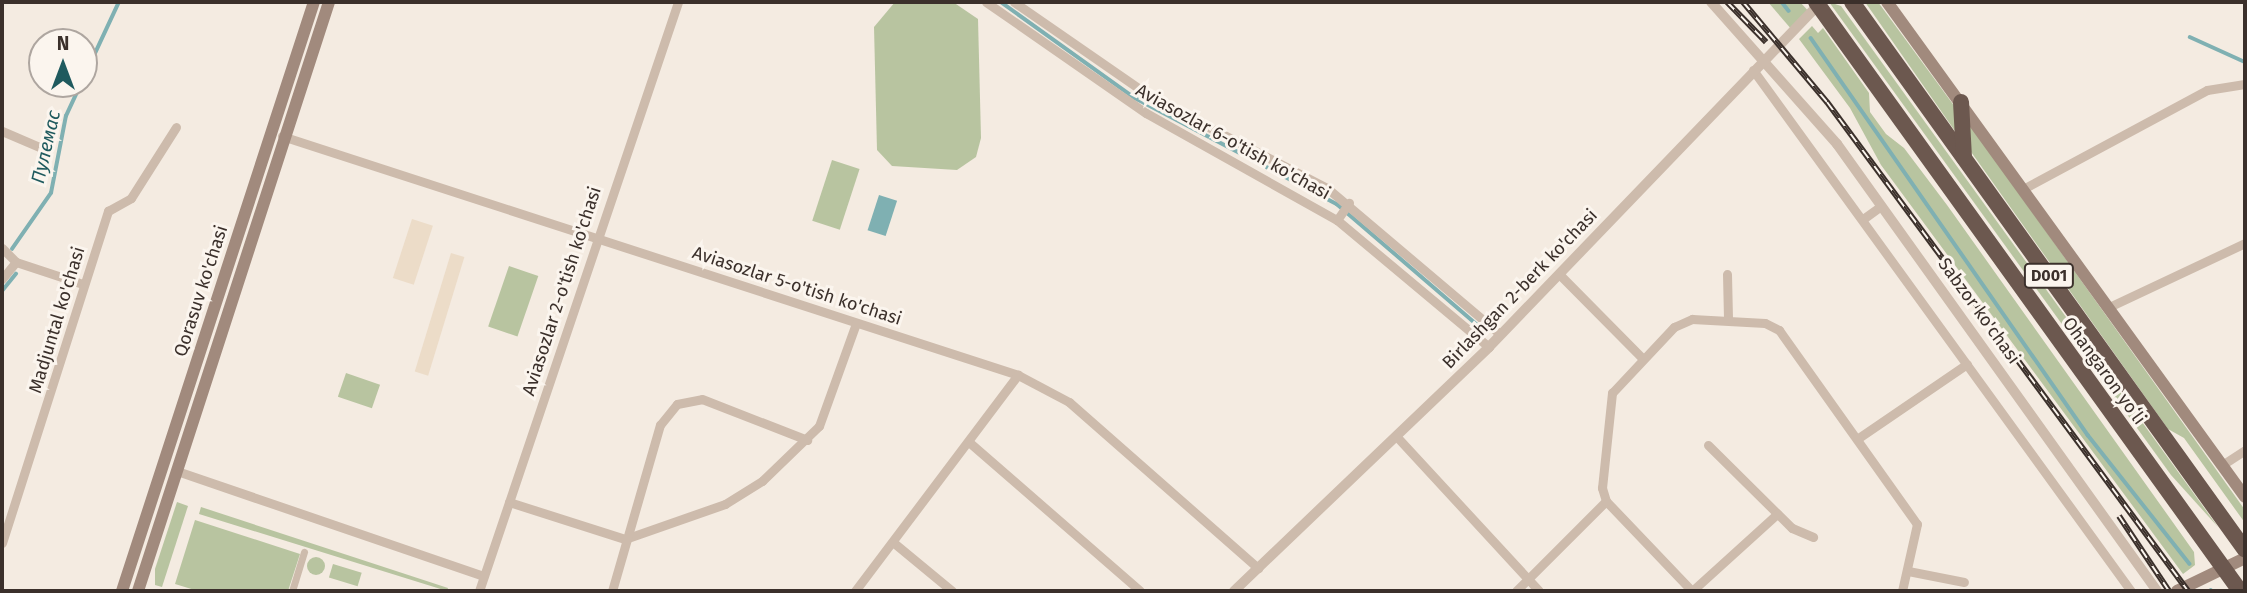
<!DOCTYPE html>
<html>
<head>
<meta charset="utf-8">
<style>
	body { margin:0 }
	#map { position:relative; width:2247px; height:593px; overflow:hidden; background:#f4ebe1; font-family:"Fira Sans",sans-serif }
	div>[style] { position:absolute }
	.green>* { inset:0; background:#b8c4a0; transform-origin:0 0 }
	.round { border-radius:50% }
	.plaza>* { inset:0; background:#ecdcc8; transform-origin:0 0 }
	.water>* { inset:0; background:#7fb0b2; transform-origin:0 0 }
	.stream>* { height:3.5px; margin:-1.75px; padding:0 1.75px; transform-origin:1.75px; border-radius:1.75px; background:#7fb0b2 }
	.pedestrian>* { height:7px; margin:-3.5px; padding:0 3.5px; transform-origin:3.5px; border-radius:3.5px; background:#cdbbac }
	.minor>* { height:9px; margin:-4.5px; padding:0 4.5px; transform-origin:4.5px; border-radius:4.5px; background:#cdbbac }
	.tertiary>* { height:10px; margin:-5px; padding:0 5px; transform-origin:5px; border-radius:5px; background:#cdbbac }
	.secondary>* { height:12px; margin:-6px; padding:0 6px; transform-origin:6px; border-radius:6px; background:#a18a7d }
	.trunk>* { height:16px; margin:-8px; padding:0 8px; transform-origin:8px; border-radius:8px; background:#6c584f }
	.rail>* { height:6px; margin-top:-3px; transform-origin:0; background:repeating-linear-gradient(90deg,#fbf5ee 0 10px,#3b302b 0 20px); box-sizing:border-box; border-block:2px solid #3b302b }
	span { translate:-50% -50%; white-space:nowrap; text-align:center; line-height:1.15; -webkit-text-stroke:6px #fbf5ee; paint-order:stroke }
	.shield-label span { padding:2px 5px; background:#fbf5ee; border:2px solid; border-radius:5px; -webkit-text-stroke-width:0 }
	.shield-label { font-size:16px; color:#3b302b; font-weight:700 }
	.street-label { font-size:18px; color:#3b302b }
	.water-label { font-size:19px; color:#1f5a5e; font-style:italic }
	.frame { position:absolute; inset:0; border:4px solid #3b302b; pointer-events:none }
	.north { position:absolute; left:28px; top:28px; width:70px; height:70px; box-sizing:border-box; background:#fbf5ee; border:2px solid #aea6a0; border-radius:50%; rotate:0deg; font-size:19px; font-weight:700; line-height:28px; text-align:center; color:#3b302b }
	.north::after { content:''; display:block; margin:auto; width:24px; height:32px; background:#1f5a5e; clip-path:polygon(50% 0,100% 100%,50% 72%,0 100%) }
</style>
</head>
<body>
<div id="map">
	<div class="green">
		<div style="clip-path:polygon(895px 2px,953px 2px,978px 19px,981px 138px,976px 157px,957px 170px,892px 166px,877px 150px,874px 27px)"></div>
		<div style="clip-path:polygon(1768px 2px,1800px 2px,1812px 15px,1792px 30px)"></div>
		<div style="clip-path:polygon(1829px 2px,1841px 6px,2218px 527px,2171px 475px)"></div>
		<div style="clip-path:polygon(1865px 2px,1878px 2px,1955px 107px,1955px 131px)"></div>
		<div style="clip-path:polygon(1812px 26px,1818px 33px,1823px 28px,1869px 93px,1870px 112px,1886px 134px,1904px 148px,1947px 205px,2194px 552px,2195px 565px,2183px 574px,1881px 165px,1850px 108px,1799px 39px)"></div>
		<div style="clip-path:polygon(1970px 125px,2245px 510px,2245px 523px,2184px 438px,2168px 429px,1969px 149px)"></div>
		<div style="left:832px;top:160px;width:29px;height:64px;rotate:18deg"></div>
		<div style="left:509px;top:266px;width:31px;height:64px;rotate:19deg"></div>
		<div style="left:346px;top:373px;width:36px;height:25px;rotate:19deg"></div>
		<div style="clip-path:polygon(177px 502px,188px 506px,162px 587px,155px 585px,155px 569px)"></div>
		<div style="clip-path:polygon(201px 507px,448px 588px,447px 591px,199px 514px)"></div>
		<div style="clip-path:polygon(195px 520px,300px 554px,288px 591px,198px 591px,175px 584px)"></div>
		<div class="round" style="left:307px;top:557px;width:18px;height:18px"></div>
		<div style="left:333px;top:564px;width:30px;height:14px;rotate:17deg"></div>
	</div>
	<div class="plaza">
		<div style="left:412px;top:219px;width:22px;height:62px;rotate:18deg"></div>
		<div style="left:451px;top:253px;width:14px;height:124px;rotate:17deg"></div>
	</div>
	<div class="water">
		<div style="left:879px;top:195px;width:19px;height:37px;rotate:18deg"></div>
	</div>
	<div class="stream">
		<div style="left:1001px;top:2px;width:165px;rotate:35.6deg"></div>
		<div style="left:1135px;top:98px;width:228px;rotate:27.7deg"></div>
		<div style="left:1337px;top:204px;width:190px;rotate:40.7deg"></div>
		<div style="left:1782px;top:2px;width:11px;rotate:52deg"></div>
		<div style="left:2190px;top:37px;width:60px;rotate:24.4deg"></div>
		<div style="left:1811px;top:38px;width:484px;rotate:55.1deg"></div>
		<div style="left:2088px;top:435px;width:164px;rotate:51.7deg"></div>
		<div style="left:84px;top:77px;width:83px;rotate:-65deg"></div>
		<div style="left:12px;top:249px;width:68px;rotate:-55.1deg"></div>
		<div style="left:51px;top:193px;width:78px;rotate:-79deg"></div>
		<div style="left:66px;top:116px;width:35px;rotate:-65deg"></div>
		<div style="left:2px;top:291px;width:22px;rotate:-51deg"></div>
		<div style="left:2211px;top:590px;width:1px;rotate:45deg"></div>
	</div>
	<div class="pedestrian">
		<div style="left:292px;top:591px;width:41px;rotate:-72.9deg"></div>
	</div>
	<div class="minor">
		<div style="left:986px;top:2px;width:195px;rotate:34.8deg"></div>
		<div style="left:1146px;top:113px;width:219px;rotate:29.3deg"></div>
		<div style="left:1337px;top:220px;width:198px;rotate:39.9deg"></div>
		<div style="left:1014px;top:2px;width:170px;rotate:34.7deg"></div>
		<div style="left:1154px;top:99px;width:195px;rotate:27.2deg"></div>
		<div style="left:1327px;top:188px;width:226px;rotate:40.2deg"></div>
		<div style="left:1753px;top:70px;width:644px;rotate:54.04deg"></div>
		<div style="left:2px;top:131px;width:46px;rotate:23.2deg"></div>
		<div style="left:282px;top:136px;width:774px;rotate:17.99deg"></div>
		<div style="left:1018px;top:375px;width:58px;rotate:27.9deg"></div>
		<div style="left:1069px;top:402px;width:252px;rotate:41.3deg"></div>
		<div style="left:2023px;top:189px;width:209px;rotate:-28.3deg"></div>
		<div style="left:2207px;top:90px;width:38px;rotate:-9deg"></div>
		<div style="left:1863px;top:219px;width:22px;rotate:-36deg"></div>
		<div style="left:1337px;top:220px;width:21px;rotate:-55deg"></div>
		<div style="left:2px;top:248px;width:20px;rotate:45deg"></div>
		<div style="left:16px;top:262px;width:71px;rotate:18.2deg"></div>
		<div style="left:1727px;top:274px;width:45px;rotate:88.7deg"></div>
		<div style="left:1560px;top:275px;width:118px;rotate:45.3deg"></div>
		<div style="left:2px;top:279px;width:22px;rotate:-51deg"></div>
		<div style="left:2109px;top:307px;width:150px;rotate:-25.2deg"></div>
		<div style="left:1397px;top:437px;width:209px;rotate:47.3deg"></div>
		<div style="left:1857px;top:439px;width:133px;rotate:-34.3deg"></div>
		<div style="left:970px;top:443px;width:225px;rotate:41deg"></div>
		<div style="left:1708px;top:445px;width:118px;rotate:44.7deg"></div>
		<div style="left:1792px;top:528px;width:23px;rotate:23deg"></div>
		<div style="left:2222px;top:465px;width:27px;rotate:-33deg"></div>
		<div style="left:177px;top:471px;width:324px;rotate:18.9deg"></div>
		<div style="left:509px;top:502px;width:122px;rotate:17.7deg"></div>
		<div style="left:625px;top:539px;width:106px;rotate:-19.3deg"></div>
		<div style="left:725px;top:504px;width:44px;rotate:-31.9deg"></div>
		<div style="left:762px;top:481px;width:79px;rotate:-44deg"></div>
		<div style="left:819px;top:426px;width:109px;rotate:-70.2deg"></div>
		<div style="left:2px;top:543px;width:349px;rotate:-72.3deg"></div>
		<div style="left:108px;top:211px;width:26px;rotate:-29deg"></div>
		<div style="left:131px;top:198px;width:84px;rotate:-57.6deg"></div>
		<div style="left:894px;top:543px;width:75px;rotate:39.6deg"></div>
		<div style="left:1908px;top:571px;width:57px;rotate:11.1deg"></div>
		<div style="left:479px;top:591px;width:622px;rotate:-71.33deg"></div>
		<div style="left:612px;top:591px;width:173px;rotate:-73.9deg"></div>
		<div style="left:660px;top:425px;width:27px;rotate:-51deg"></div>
		<div style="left:677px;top:404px;width:25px;rotate:-11deg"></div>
		<div style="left:702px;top:399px;width:113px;rotate:21.3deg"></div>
		<div style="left:855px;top:591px;width:271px;rotate:-53deg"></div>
		<div style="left:1516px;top:591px;width:127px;rotate:-45deg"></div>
		<div style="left:1692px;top:591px;width:124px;rotate:-133.7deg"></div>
		<div style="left:1606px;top:501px;width:14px;rotate:-107deg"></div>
		<div style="left:1602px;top:488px;width:96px;rotate:-84deg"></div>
		<div style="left:1612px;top:393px;width:91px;rotate:-46.8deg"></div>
		<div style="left:1674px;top:327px;width:20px;rotate:-24deg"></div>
		<div style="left:1692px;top:319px;width:73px;rotate:3.1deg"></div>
		<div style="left:1765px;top:323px;width:16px;rotate:27deg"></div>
		<div style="left:1779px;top:330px;width:238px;rotate:54.6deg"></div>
		<div style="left:1917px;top:524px;width:69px;rotate:102.6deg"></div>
		<div style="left:1692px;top:591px;width:115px;rotate:-42.2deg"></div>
	</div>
	<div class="tertiary">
		<div style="left:1711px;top:2px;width:190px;rotate:48.4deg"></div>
		<div style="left:1837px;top:144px;width:550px;rotate:54.4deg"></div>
		<div style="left:1234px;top:591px;width:353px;rotate:-43.7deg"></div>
		<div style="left:1489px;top:347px;width:479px;rotate:-46.1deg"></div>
	</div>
	<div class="secondary">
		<div style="left:1887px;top:2px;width:611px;rotate:54.12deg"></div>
		<div style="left:122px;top:591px;width:620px;rotate:-71.95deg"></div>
		<div style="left:138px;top:591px;width:619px;rotate:-72.03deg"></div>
		<div style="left:2177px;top:591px;width:76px;rotate:-25.9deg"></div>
	</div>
	<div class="trunk">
		<div style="left:1816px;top:2px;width:726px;rotate:54.25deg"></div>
		<div style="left:1852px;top:2px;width:674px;rotate:54.35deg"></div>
		<div style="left:1961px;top:102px;width:56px;rotate:86.9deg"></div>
	</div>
	<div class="rail">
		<div style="left:1727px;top:2px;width:56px;rotate:45.7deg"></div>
		<div style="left:1743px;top:2px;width:131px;rotate:50deg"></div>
		<div style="left:1827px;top:102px;width:608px;rotate:53.56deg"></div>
		<div style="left:2119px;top:516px;width:90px;rotate:56.3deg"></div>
	</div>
	<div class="shield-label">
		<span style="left:2049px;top:276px">D001</span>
	</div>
	<div class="street-label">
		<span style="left:1233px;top:142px;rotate:29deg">Aviasozlar 6-o'tish ko'chasi</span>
		<span style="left:797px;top:286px;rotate:18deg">Aviasozlar 5-o'tish ko'chasi</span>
		<span style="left:1520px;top:289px;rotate:-46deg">Birlashgan 2-berk ko'chasi</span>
		<span style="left:201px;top:291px;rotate:-72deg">Qorasuv ko'chasi</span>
		<span style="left:562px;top:291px;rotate:-72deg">Aviasozlar 2-o'tish ko'chasi</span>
		<span style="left:1979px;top:311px;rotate:54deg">Sabzor ko'chasi</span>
		<span style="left:57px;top:320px;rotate:-73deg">Madjuntal ko'chasi</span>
		<span style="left:2104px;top:371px;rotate:54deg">Ohangaron yoʻli</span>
	</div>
	<div class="water-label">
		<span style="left:46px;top:147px;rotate:-77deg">Пулемас</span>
	</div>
	<div class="frame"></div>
	<div class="north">N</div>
</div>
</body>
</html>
